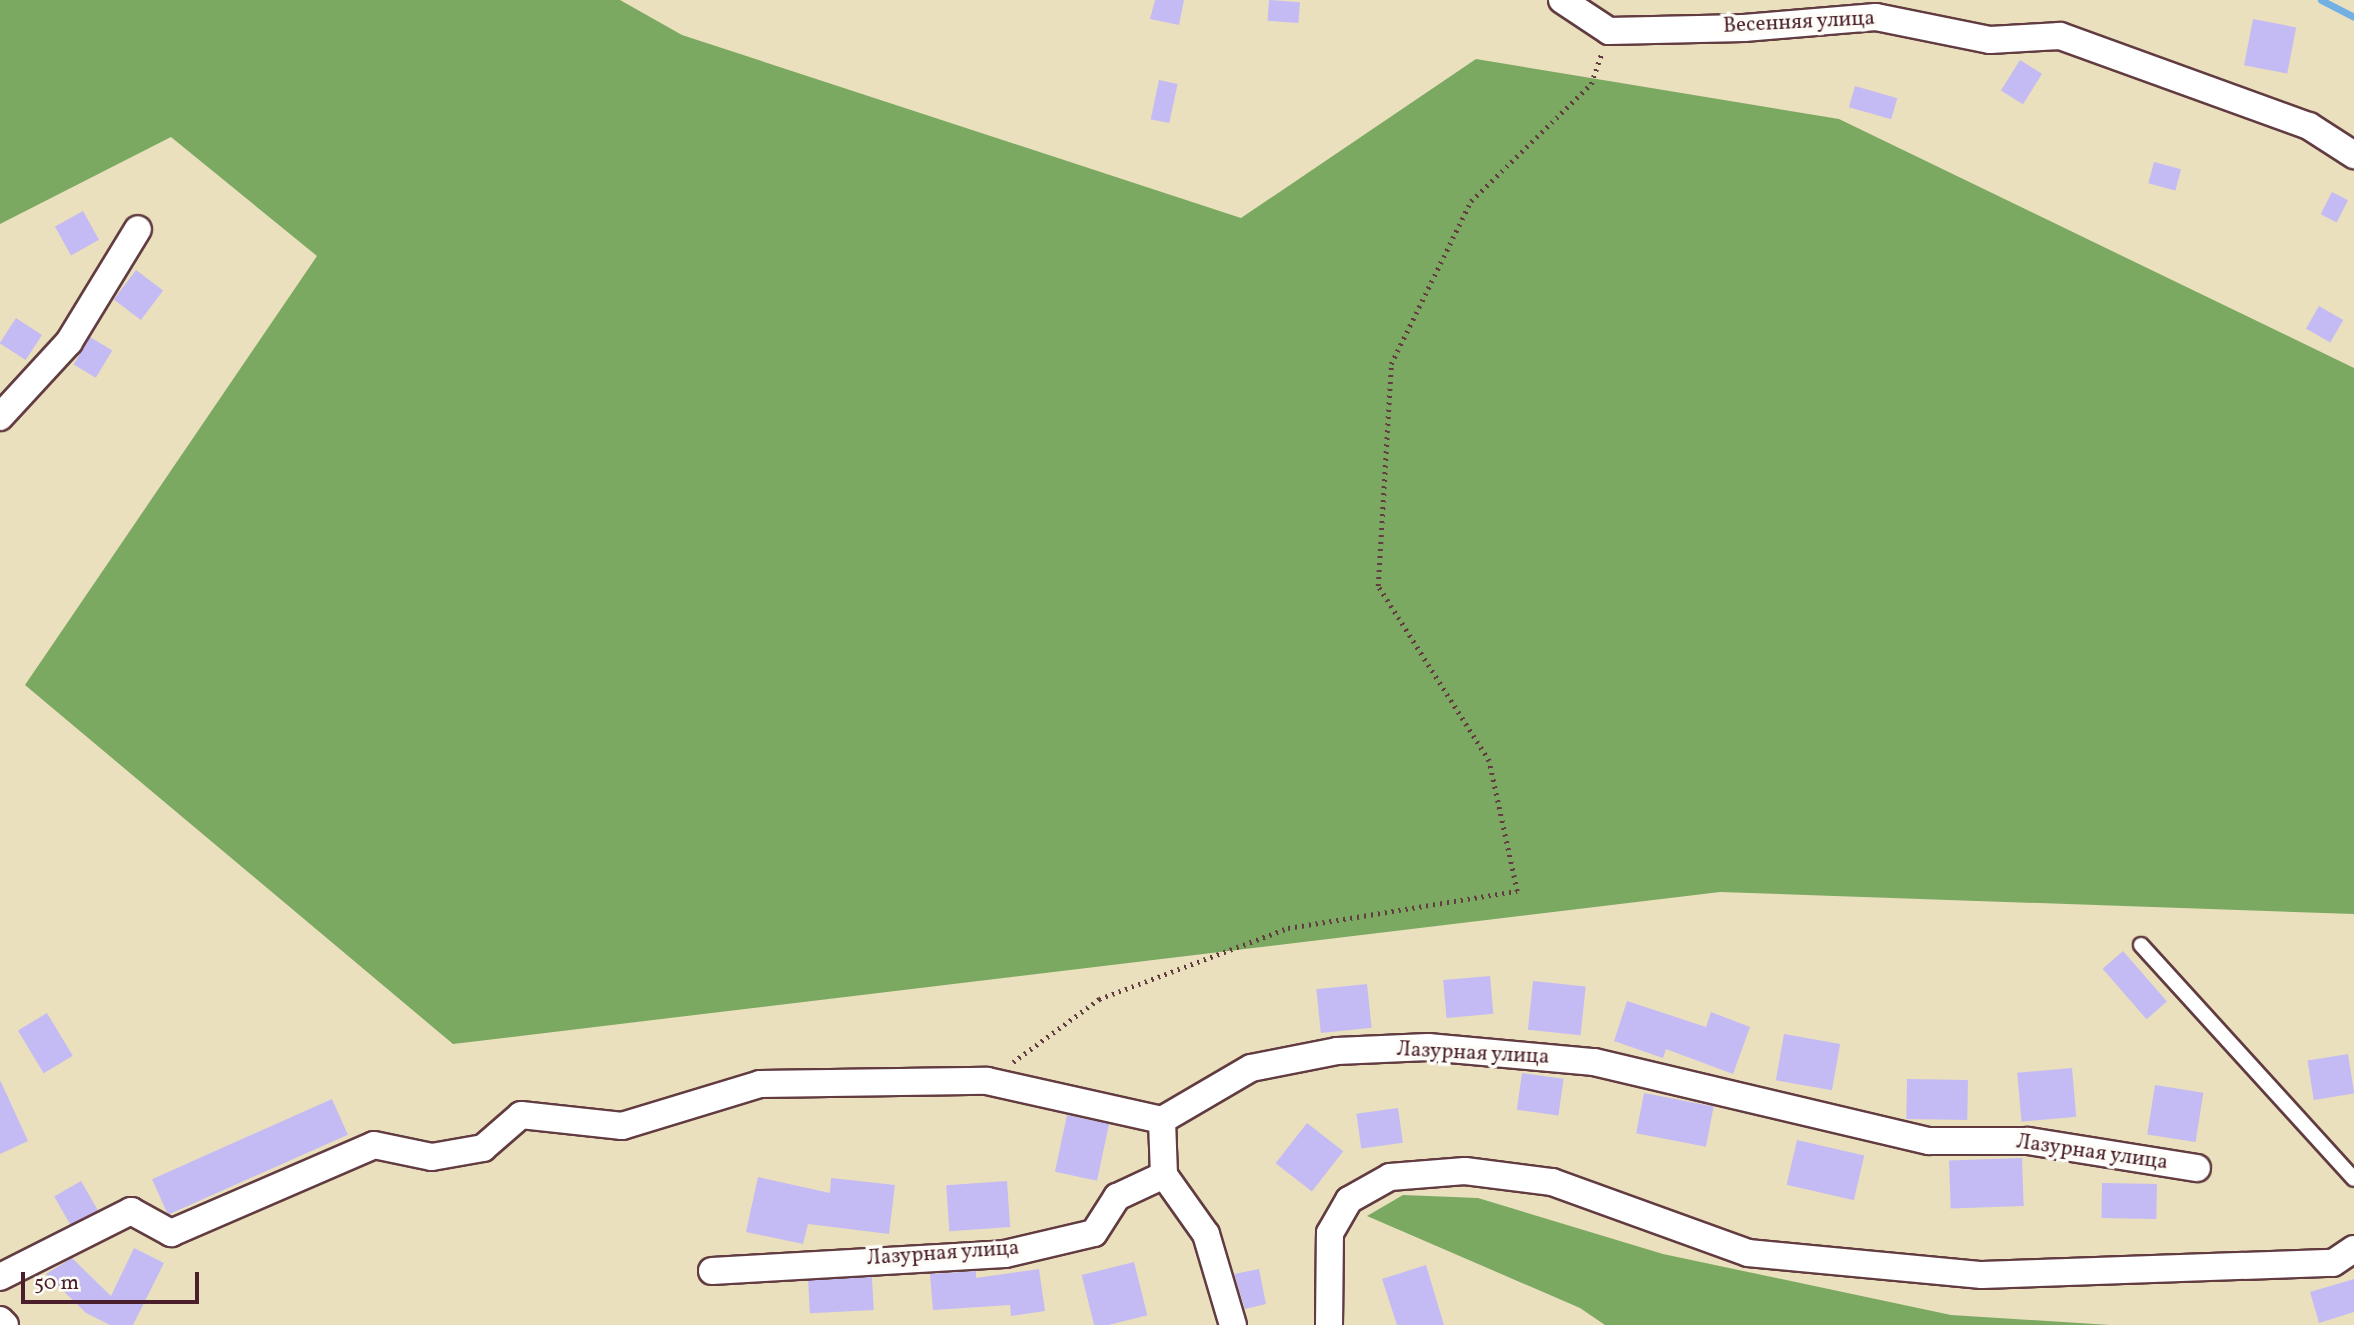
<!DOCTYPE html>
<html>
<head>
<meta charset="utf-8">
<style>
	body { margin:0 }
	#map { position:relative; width:2354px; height:1325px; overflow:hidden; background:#eae0bd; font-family:Vollkorn,serif }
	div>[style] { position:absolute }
	.forest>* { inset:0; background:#7ba962 }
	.stream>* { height:7px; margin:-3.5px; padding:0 3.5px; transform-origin:3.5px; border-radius:3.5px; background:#72afe4 }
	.building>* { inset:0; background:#c4bbf4; transform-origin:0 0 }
	.path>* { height:4.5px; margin-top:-2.25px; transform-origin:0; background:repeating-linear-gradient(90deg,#623c41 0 2px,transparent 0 7px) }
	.roads { filter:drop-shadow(2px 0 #623c41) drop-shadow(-2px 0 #623c41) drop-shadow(0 2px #623c41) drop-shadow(0 -2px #623c41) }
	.lane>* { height:14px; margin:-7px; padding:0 7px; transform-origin:7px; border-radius:7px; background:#fff }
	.street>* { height:26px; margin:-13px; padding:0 13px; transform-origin:13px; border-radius:13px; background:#fff }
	span { translate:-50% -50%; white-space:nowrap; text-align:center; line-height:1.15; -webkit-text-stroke:7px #fdfcf7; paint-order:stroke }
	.street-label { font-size:21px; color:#4a1f2b }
	.scale { position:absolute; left:21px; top:1272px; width:178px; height:32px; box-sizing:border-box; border:4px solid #4a1f2b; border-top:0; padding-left:9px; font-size:21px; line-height:24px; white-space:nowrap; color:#4a1f2b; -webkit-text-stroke:5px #fdfcf7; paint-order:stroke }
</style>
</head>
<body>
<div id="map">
	<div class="forest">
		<div style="clip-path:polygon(0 0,620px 0,682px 35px,1241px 218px,1476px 59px,1839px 119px,2354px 368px,2354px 914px,1720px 892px,453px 1044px,25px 685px,317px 256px,171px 137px,0 224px)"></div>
		<div style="clip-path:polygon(1403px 1195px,1478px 1198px,1663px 1254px,1951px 1315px,2110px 1325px,1605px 1325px,1580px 1308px,1367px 1216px)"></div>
	</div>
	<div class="stream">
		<div style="left:2321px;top:0;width:37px;rotate:27deg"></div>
	</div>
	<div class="building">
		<div style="clip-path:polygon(1155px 0,1184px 0,1179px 25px,1150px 19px)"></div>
		<div style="left:1269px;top:0;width:31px;height:21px;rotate:4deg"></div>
		<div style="left:2253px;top:19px;width:44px;height:47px;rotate:11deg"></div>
		<div style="left:2020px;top:60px;width:26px;height:36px;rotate:32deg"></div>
		<div style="left:1159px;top:80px;width:19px;height:40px;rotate:12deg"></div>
		<div style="left:1855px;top:86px;width:44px;height:22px;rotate:16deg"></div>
		<div style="left:2154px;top:162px;width:28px;height:22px;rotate:15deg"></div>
		<div style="left:2332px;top:192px;width:18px;height:25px;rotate:27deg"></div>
		<div style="left:83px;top:211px;width:33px;height:32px;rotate:61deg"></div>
		<div style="left:136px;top:270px;width:34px;height:37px;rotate:37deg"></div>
		<div style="left:2319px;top:306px;width:28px;height:26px;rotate:30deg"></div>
		<div style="left:16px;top:318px;width:31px;height:30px;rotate:33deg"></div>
		<div style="left:90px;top:337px;width:26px;height:32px;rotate:31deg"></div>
		<div style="left:2123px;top:951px;width:67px;height:27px;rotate:49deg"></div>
		<div style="left:1490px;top:976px;width:38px;height:47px;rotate:85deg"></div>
		<div style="left:1533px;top:981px;width:53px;height:49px;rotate:6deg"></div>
		<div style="left:1367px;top:984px;width:44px;height:51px;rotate:84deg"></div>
		<div style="clip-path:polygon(1627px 1001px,1706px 1027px,1711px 1012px,1750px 1027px,1733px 1074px,1666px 1049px,1663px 1058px,1614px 1041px)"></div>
		<div style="left:47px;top:1013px;width:50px;height:34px;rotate:59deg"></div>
		<div style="left:1784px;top:1034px;width:57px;height:47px;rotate:10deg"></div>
		<div style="left:2348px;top:1054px;width:40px;height:41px;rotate:81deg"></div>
		<div style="left:2072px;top:1068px;width:49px;height:55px;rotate:85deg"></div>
		<div style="left:1522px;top:1073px;width:42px;height:37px;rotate:8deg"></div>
		<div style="left:1907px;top:1079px;width:61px;height:40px;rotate:1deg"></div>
		<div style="clip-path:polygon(0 1080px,28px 1141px,0 1154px)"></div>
		<div style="left:2155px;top:1085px;width:49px;height:50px;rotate:9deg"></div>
		<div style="left:1644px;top:1093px;width:71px;height:41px;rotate:11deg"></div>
		<div style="left:332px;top:1099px;width:39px;height:197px;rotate:66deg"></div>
		<div style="left:1398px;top:1108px;width:35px;height:42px;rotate:82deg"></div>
		<div style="left:1067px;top:1115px;width:43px;height:58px;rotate:12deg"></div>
		<div style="left:1307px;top:1123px;width:46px;height:51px;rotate:38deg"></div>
		<div style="left:1797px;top:1140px;width:69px;height:46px;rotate:13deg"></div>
		<div style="left:2022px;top:1158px;width:48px;height:73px;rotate:88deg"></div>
		<div style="clip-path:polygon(758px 1177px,830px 1193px,831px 1178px,895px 1185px,889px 1234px,808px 1224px,803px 1244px,746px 1232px)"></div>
		<div style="left:81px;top:1181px;width:34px;height:31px;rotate:60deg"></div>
		<div style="left:1007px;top:1181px;width:46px;height:61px;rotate:86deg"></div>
		<div style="left:2102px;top:1183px;width:55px;height:35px;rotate:1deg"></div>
		<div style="clip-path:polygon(134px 1248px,164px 1263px,133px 1325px,110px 1325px,86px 1313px,46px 1274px,72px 1258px,111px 1296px)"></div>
		<div style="left:1134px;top:1262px;width:55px;height:54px;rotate:76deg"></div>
		<div style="clip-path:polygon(1426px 1265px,1444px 1325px,1397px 1325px,1382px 1279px)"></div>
		<div style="clip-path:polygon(1039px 1269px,1045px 1311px,1011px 1316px,1010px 1305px,933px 1310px,930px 1274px,976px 1271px,976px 1278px)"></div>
		<div style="clip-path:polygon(1259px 1269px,1266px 1304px,1245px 1309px,1234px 1274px)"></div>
		<div style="left:872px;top:1277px;width:33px;height:64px;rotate:87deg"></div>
		<div style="clip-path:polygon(2354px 1279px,2354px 1312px,2319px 1323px,2310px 1292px)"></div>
	</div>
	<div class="path">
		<div style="left:1013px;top:1062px;width:107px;rotate:-36.2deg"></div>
		<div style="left:1099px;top:999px;width:202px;rotate:-20.6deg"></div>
		<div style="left:1288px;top:928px;width:232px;rotate:-9.2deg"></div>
		<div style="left:1517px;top:891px;width:133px;rotate:-102.2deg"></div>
		<div style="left:1489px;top:761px;width:207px;rotate:-122.4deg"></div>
		<div style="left:1378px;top:586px;width:222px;rotate:-86.6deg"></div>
		<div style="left:1391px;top:364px;width:182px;rotate:-63.9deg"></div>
		<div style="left:1471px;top:201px;width:168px;rotate:-44.3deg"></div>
		<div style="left:1591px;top:84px;width:34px;rotate:-71deg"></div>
	</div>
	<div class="roads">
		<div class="lane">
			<div style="left:2141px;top:945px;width:316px;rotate:47.7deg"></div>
		</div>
		<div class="street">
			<div style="left:1562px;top:0;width:56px;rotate:33.4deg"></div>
			<div style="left:1609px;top:31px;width:135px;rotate:-1.3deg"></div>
			<div style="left:1744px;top:28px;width:132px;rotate:-4.8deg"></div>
			<div style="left:1876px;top:17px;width:116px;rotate:11.4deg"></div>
			<div style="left:1990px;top:40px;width:70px;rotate:-3.3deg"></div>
			<div style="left:2060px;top:36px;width:265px;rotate:19.9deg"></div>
			<div style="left:2309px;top:126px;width:54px;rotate:32.8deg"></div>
			<div style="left:0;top:417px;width:102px;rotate:-47.4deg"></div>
			<div style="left:69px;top:342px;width:132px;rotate:-58.6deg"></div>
			<div style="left:1164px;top:1175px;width:72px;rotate:54.6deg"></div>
			<div style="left:1206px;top:1234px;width:95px;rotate:73.5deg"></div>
			<div style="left:712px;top:1271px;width:293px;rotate:-3.3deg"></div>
			<div style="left:1005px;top:1254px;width:91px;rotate:-13.3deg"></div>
			<div style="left:1094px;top:1233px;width:43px;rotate:-57.4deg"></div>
			<div style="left:1117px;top:1197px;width:52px;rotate:-25.1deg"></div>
			<div style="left:1164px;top:1175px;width:55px;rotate:-92.1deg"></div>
			<div style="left:1162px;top:1120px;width:103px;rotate:-30.3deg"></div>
			<div style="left:1251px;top:1068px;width:88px;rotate:-11.2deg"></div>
			<div style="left:1337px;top:1051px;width:91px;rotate:-2.5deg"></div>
			<div style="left:1428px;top:1047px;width:167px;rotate:5.2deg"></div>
			<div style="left:1594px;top:1062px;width:344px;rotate:13.3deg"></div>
			<div style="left:1929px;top:1141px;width:99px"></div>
			<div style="left:2028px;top:1141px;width:171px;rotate:9.1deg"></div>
			<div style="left:0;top:1277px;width:147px;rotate:-26.7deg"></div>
			<div style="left:131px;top:1211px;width:46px;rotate:28.8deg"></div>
			<div style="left:171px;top:1233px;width:221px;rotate:-23.4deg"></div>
			<div style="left:374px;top:1145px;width:59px;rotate:11.7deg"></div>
			<div style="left:432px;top:1157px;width:52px;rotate:-10deg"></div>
			<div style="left:483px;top:1148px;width:50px;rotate:-41deg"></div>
			<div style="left:521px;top:1115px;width:102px;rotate:6.2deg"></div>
			<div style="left:622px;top:1126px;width:144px;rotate:-16.9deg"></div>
			<div style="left:760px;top:1084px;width:227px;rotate:-0.8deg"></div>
			<div style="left:987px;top:1081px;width:179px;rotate:12.6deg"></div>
			<div style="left:0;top:1320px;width:7px;rotate:45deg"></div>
			<div style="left:1329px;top:1325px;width:92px;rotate:-89.4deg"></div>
			<div style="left:1330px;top:1233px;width:38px;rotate:-60deg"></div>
			<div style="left:1349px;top:1200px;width:47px;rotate:-29.3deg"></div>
			<div style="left:1390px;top:1177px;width:75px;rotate:-4.6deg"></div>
			<div style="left:1465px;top:1171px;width:88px;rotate:7.2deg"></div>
			<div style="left:1552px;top:1182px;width:208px;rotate:19.9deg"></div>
			<div style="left:1748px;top:1253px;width:235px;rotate:5.4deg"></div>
			<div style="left:1982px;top:1275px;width:351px;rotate:-2deg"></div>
			<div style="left:2333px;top:1263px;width:25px;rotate:-34deg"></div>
		</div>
	</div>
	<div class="street-label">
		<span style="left:1799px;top:23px;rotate:-3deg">Весенняя улица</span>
		<span style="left:1473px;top:1054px;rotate:3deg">Лазурная улица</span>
		<span style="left:2092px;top:1153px;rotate:8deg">Лазурная улица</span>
		<span style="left:943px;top:1254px;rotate:-4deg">Лазурная улица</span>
	</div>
	<div class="scale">50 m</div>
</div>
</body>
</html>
